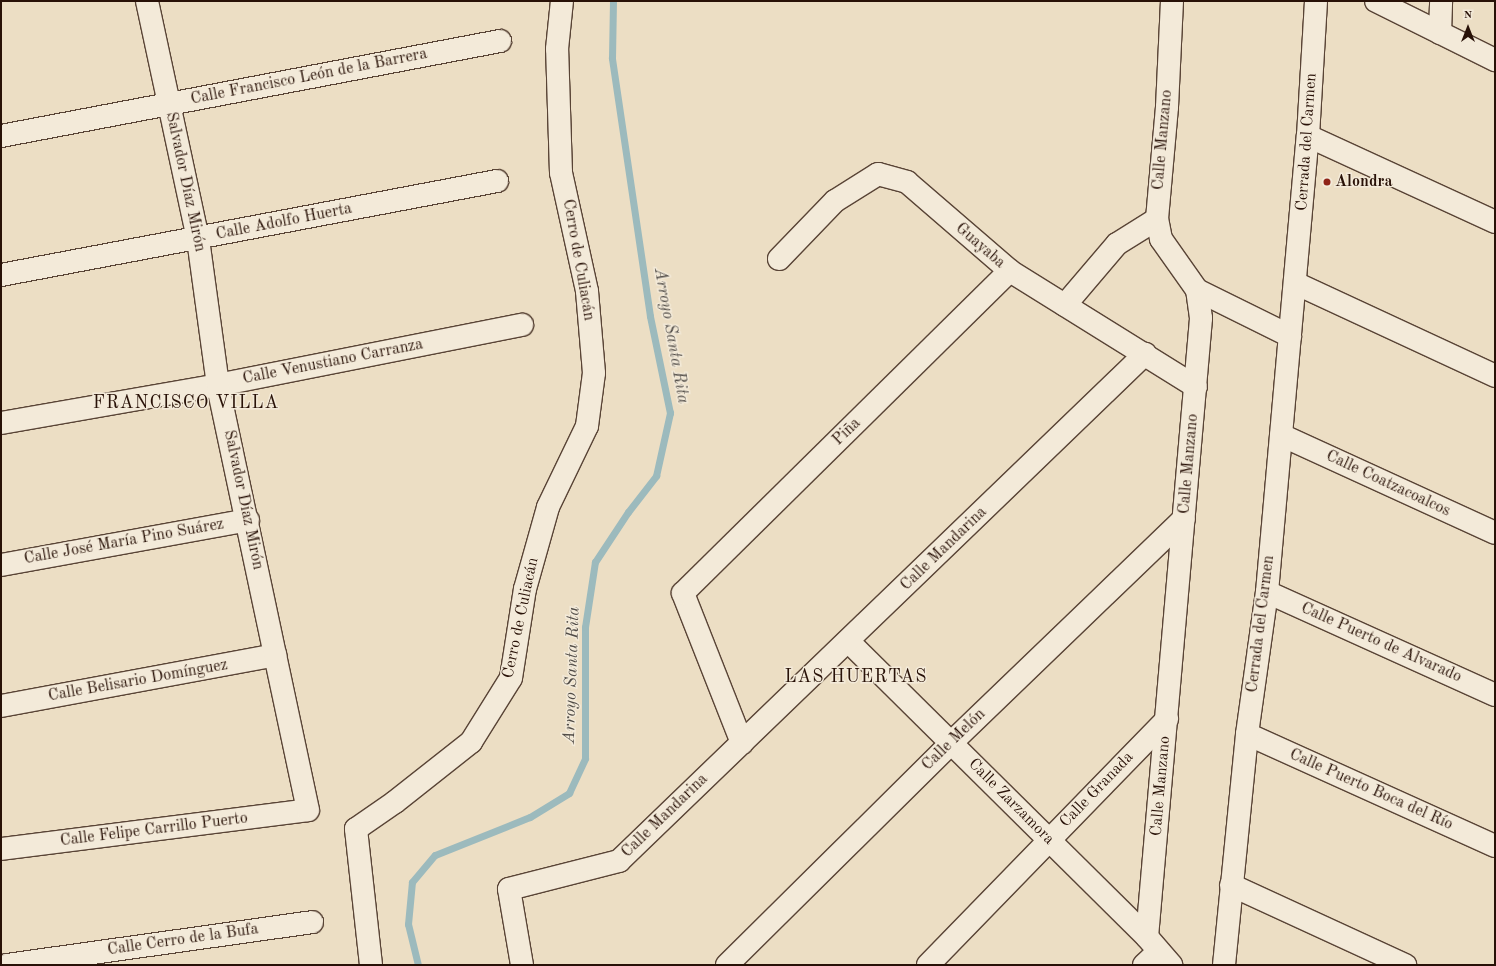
<!DOCTYPE html>
<html>
<head>
<meta charset="utf-8">
<style>
	body { margin:0 }
	#map { position:relative; width:1496px; height:966px; overflow:hidden; background:#ecdec4; font-family:"Old Standard TT",serif }
	div>[style] { position:absolute }
	.stream>* { height:7px; margin:-3.5px; padding:0 3.5px; transform-origin:3.5px; border-radius:3.5px; background:#9cbabd }
	.roads { filter:drop-shadow(1px 0 #594436) drop-shadow(-1px 0 #594436) drop-shadow(0 1px #594436) drop-shadow(0 -1px #594436) }
	.street>* { height:22px; margin:-11px; padding:0 11px; transform-origin:11px; border-radius:11px; background:#f3ead9 }
	.dots>* { width:11px; height:11px; translate:-50% -50%; box-sizing:border-box; border:2px solid #f3ead9; border-radius:50% }
	span { translate:-50% -50%; white-space:nowrap; text-align:center; line-height:1.15; -webkit-text-stroke:3px #f3ead9; paint-order:stroke }
	.street-label { font-size:16px; color:#281107 }
	.poi-label { font-size:16px; color:#281107; font-weight:700 }
	.left { translate:0 -50%; text-align:left }
	.water-label { font-size:17px; color:#514c47; font-style:italic }
	.quarter-label { font-size:18px; color:#281107; letter-spacing:1px }
	.frame { position:absolute; inset:0; border:2px solid #281107; pointer-events:none }
	.north { position:absolute; left:1448px; top:8px; width:40px; height:40px; -webkit-text-stroke:3px #f3ead9; paint-order:stroke; rotate:0deg; font-size:11px; font-weight:700; line-height:16px; text-align:center; color:#281107 }
	.north::after { content:''; display:block; margin:auto; width:14px; height:18px; background:#281107; clip-path:polygon(50% 0,100% 100%,50% 72%,0 100%) }
</style>
</head>
<body>
<div id="map">
	<div class="stream">
		<div style="left:418px;top:965px;width:42px;rotate:-103.7deg"></div>
		<div style="left:408px;top:924px;width:42px;rotate:-84.6deg"></div>
		<div style="left:412px;top:882px;width:35px;rotate:-50deg"></div>
		<div style="left:435px;top:855px;width:102px;rotate:-21.8deg"></div>
		<div style="left:530px;top:817px;width:46px;rotate:-31.6deg"></div>
		<div style="left:569px;top:793px;width:38px;rotate:-65deg"></div>
		<div style="left:585px;top:758px;width:131px;rotate:-90deg"></div>
		<div style="left:585px;top:627px;width:66px;rotate:-81.3deg"></div>
		<div style="left:595px;top:562px;width:60px;rotate:-56.6deg"></div>
		<div style="left:628px;top:512px;width:46px;rotate:-52.1deg"></div>
		<div style="left:656px;top:476px;width:65px;rotate:-77.5deg"></div>
		<div style="left:670px;top:413px;width:99px;rotate:-101.7deg"></div>
		<div style="left:650px;top:316px;width:261px;rotate:-98.4deg"></div>
		<div style="left:612px;top:58px;width:57px;rotate:-89deg"></div>
	</div>
	<div class="roads">
		<div class="street">
			<div style="left:1376px;top:1px;width:133px;rotate:26.4deg"></div>
			<div style="left:1440px;top:33px;width:32px;rotate:-88deg"></div>
			<div style="left:1px;top:136px;width:508px;rotate:-10.78deg"></div>
			<div style="left:1308px;top:136px;width:206px;rotate:24.7deg"></div>
			<div style="left:779px;top:259px;width:81px;rotate:-46deg"></div>
			<div style="left:835px;top:201px;width:51px;rotate:-32.1deg"></div>
			<div style="left:878px;top:174px;width:30px;rotate:15deg"></div>
			<div style="left:907px;top:182px;width:136px;rotate:40.8deg"></div>
			<div style="left:1010px;top:271px;width:219px;rotate:31.9deg"></div>
			<div style="left:1px;top:275px;width:505px;rotate:-10.73deg"></div>
			<div style="left:1295px;top:283px;width:221px;rotate:24.9deg"></div>
			<div style="left:1197px;top:290px;width:104px;rotate:26.3deg"></div>
			<div style="left:1065px;top:305px;width:80px;rotate:-49.6deg"></div>
			<div style="left:1117px;top:244px;width:47px;rotate:-32deg"></div>
			<div style="left:1px;top:423px;width:220px;rotate:-9.9deg"></div>
			<div style="left:218px;top:385px;width:310px;rotate:-11.2deg"></div>
			<div style="left:1281px;top:435px;width:235px;rotate:24.6deg"></div>
			<div style="left:1px;top:565px;width:251px;rotate:-10.3deg"></div>
			<div style="left:1267px;top:592px;width:250px;rotate:24.3deg"></div>
			<div style="left:848px;top:641px;width:421px;rotate:44.7deg"></div>
			<div style="left:1147px;top:937px;width:37px;rotate:49deg"></div>
			<div style="left:1px;top:706px;width:279px;rotate:-10.5deg"></div>
			<div style="left:1247px;top:734px;width:272px;rotate:24.3deg"></div>
			<div style="left:742px;top:743px;width:161px;rotate:-111.5deg"></div>
			<div style="left:683px;top:593px;width:459px;rotate:-44.6deg"></div>
			<div style="left:1px;top:849px;width:309px;rotate:-7.2deg"></div>
			<div style="left:308px;top:810px;width:434px;rotate:-102deg"></div>
			<div style="left:218px;top:385px;width:147px;rotate:-97.8deg"></div>
			<div style="left:198px;top:239px;width:243px;rotate:-102.1deg"></div>
			<div style="left:1231px;top:885px;width:192px;rotate:24.7deg"></div>
			<div style="left:1147px;top:937px;width:621px;rotate:-85.01deg"></div>
			<div style="left:1201px;top:318px;width:28px;rotate:-98deg"></div>
			<div style="left:1197px;top:290px;width:62px;rotate:-125.2deg"></div>
			<div style="left:1161px;top:239px;width:20px;rotate:-101deg"></div>
			<div style="left:1157px;top:219px;width:112px;rotate:-84.9deg"></div>
			<div style="left:1167px;top:107px;width:106px;rotate:-87.3deg"></div>
			<div style="left:7px;top:965px;width:308px;rotate:-8deg"></div>
			<div style="left:371px;top:965px;width:137px;rotate:-96.3deg"></div>
			<div style="left:356px;top:829px;width:47px;rotate:-34.7deg"></div>
			<div style="left:395px;top:802px;width:97px;rotate:-38.3deg"></div>
			<div style="left:471px;top:742px;width:75px;rotate:-58deg"></div>
			<div style="left:511px;top:678px;width:90px;rotate:-81.1deg"></div>
			<div style="left:525px;top:589px;width:85px;rotate:-74.3deg"></div>
			<div style="left:548px;top:507px;width:90px;rotate:-64.3deg"></div>
			<div style="left:587px;top:426px;width:53px;rotate:-82.5deg"></div>
			<div style="left:594px;top:373px;width:82px;rotate:-94.9deg"></div>
			<div style="left:587px;top:291px;width:121px;rotate:-102.4deg"></div>
			<div style="left:561px;top:173px;width:124px;rotate:-91.8deg"></div>
			<div style="left:557px;top:49px;width:48px;rotate:-84.1deg"></div>
			<div style="left:522px;top:965px;width:77px;rotate:-99.7deg"></div>
			<div style="left:509px;top:889px;width:114px;rotate:-14.3deg"></div>
			<div style="left:619px;top:861px;width:731px;rotate:-43.95deg"></div>
			<div style="left:727px;top:965px;width:315px;rotate:-44.7deg"></div>
			<div style="left:951px;top:743px;width:323px;rotate:-43.9deg"></div>
			<div style="left:928px;top:965px;width:343px;rotate:-45.8deg"></div>
			<div style="left:1144px;top:965px;width:19px;rotate:-43deg"></div>
			<div style="left:1224px;top:965px;width:232px;rotate:-84.3deg"></div>
			<div style="left:1247px;top:734px;width:143px;rotate:-82deg"></div>
			<div style="left:1267px;top:592px;width:458px;rotate:-84.9deg"></div>
			<div style="left:1308px;top:136px;width:135px;rotate:-86.6deg"></div>
		</div>
	</div>
	<div class="dots">
		<div style="left:1327px;top:182px;background:#8f2418"></div>
	</div>
	<div class="street-label">
		<span style="left:309px;top:77px;rotate:-11deg">Calle Francisco León de la Barrera</span>
		<span style="left:1163px;top:140px;rotate:-85deg">Calle Manzano</span>
		<span style="left:1307px;top:142px;rotate:-86deg">Cerrada del Carmen</span>
		<span style="left:185px;top:182px;rotate:78deg">Salvador Díaz Mirón</span>
		<span style="left:284px;top:222px;rotate:-11deg">Calle Adolfo Huerta</span>
		<span style="left:980px;top:246px;rotate:41deg">Guayaba</span>
		<span style="left:578px;top:260px;rotate:80deg">Cerro de Culiacán</span>
		<span style="left:333px;top:362px;rotate:-11deg">Calle Venustiano Carranza</span>
		<span style="left:847px;top:432px;rotate:-44deg">Piña</span>
		<span style="left:1189px;top:464px;rotate:-85deg">Calle Manzano</span>
		<span style="left:1388px;top:484px;rotate:25deg">Calle Coatzacoalcos</span>
		<span style="left:243px;top:500px;rotate:78deg">Salvador Díaz Mirón</span>
		<span style="left:124px;top:542px;rotate:-10deg">Calle José María Pino Suárez</span>
		<span style="left:944px;top:549px;rotate:-44deg">Calle Mandarina</span>
		<span style="left:521px;top:618px;rotate:-78deg">Cerro de Culiacán</span>
		<span style="left:1261px;top:624px;rotate:-83deg">Cerrada del Carmen</span>
		<span style="left:1381px;top:643px;rotate:24deg">Calle Puerto de Alvarado</span>
		<span style="left:138px;top:681px;rotate:-10deg">Calle Belisario Domínguez</span>
		<span style="left:954px;top:740px;rotate:-44deg">Calle Melón</span>
		<span style="left:1161px;top:786px;rotate:-85deg">Calle Manzano</span>
		<span style="left:1097px;top:790px;rotate:-46deg">Calle Granada</span>
		<span style="left:1371px;top:790px;rotate:24deg">Calle Puerto Boca del Río</span>
		<span style="left:1011px;top:802px;rotate:45deg">Calle Zarzamora</span>
		<span style="left:665px;top:816px;rotate:-44deg">Calle Mandarina</span>
		<span style="left:154px;top:830px;rotate:-7deg">Calle Felipe Carrillo Puerto</span>
		<span style="left:183px;top:940px;rotate:-8deg">Calle Cerro de la Bufa</span>
	</div>
	<div class="poi-label">
		<span class="left" style="left:1335px;top:182px">Alondra</span>
	</div>
	<div class="water-label">
		<span style="left:671px;top:336px;rotate:80deg">Arroyo Santa Rita</span>
		<span style="left:572px;top:675px;rotate:-88deg">Arroyo Santa Rita</span>
	</div>
	<div class="quarter-label">
		<span style="left:186px;top:403px">FRANCISCO VILLA</span>
		<span style="left:856px;top:677px">LAS HUERTAS</span>
	</div>
	<div class="frame"></div>
	<div class="north">N</div>
</div>
</body>
</html>
